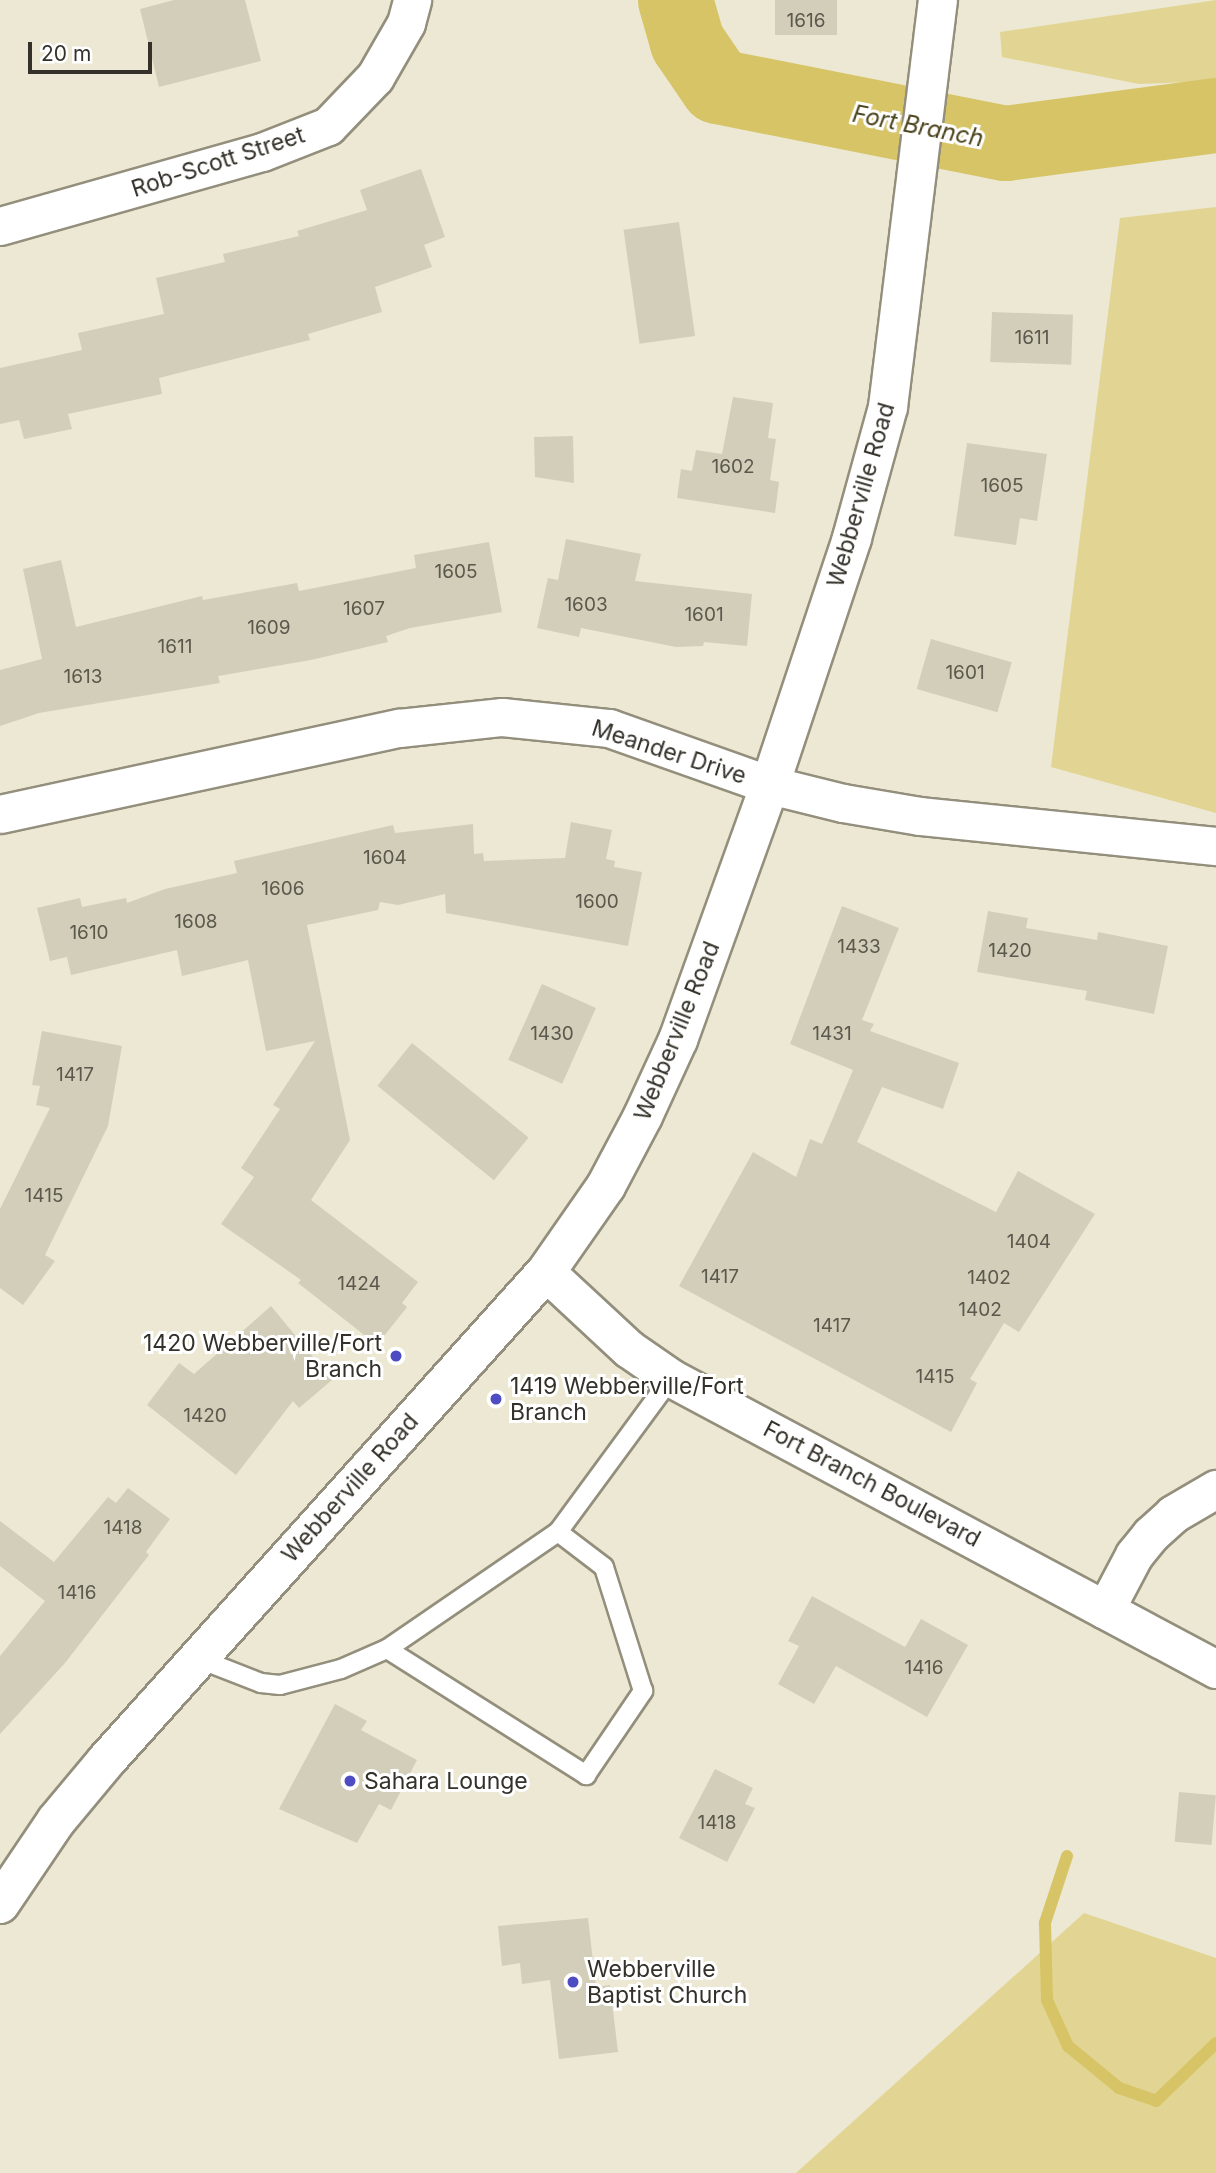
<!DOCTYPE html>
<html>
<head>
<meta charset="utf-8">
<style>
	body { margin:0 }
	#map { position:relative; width:1216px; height:2173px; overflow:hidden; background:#ece8d3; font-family:Inter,sans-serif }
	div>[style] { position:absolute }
	.green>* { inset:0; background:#e2d593 }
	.stream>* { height:12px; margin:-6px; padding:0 6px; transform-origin:6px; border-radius:6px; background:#d7c467 }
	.river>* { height:75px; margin:-37.5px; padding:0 37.5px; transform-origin:37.5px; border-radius:37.5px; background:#d7c467 }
	.building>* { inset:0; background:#d2ceb9; transform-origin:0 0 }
	.roads { filter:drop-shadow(2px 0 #938f7c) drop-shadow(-2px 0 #938f7c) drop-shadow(0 2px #938f7c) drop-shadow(0 -2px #938f7c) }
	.service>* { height:18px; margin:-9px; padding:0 9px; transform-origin:9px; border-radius:9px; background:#fff }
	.minor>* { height:37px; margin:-18.5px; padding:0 18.5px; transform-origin:18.5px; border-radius:18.5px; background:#fff }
	.tertiary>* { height:38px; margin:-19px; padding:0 19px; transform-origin:19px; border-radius:19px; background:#fff }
	.dots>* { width:19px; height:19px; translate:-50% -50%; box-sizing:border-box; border:4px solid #fff; border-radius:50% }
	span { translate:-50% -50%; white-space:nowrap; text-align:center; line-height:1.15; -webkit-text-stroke:6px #fff; paint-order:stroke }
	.number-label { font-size:19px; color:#5b584d }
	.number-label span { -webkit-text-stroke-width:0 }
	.street-label { font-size:23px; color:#333129 }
	.poi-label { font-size:23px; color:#333129 }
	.right { translate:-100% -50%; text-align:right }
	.left { translate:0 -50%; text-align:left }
	.water-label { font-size:24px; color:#4d451e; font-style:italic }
	.scale { position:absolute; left:28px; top:42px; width:124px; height:32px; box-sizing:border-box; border:4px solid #333129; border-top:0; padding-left:9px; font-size:21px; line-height:24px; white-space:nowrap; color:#333129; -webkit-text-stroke:5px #fff; paint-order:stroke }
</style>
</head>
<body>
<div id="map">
	<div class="green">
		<div style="clip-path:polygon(1216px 0,1216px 81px,1139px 84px,1002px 57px,1000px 32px)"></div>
		<div style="clip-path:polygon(1216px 207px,1216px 813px,1051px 767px,1120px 218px)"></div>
		<div style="clip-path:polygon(1084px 1913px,1216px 1958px,1216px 2173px,796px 2173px)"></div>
	</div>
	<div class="stream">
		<div style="left:1067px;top:1856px;width:71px;rotate:108.2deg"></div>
		<div style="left:1045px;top:1923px;width:77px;rotate:88.5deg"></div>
		<div style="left:1047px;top:2000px;width:51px;rotate:65.5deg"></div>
		<div style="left:1068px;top:2046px;width:66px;rotate:39.5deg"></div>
		<div style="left:1119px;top:2088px;width:39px;rotate:19deg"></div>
		<div style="left:1156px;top:2101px;width:83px;rotate:-44deg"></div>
	</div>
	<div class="river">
		<div style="left:675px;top:0;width:44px;rotate:74.1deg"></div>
		<div style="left:687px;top:42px;width:53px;rotate:55.7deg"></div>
		<div style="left:717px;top:86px;width:294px;rotate:11.2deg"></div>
		<div style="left:1005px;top:143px;width:213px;rotate:-7.6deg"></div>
	</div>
	<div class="building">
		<div style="clip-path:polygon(174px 0,245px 0,261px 61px,159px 87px,140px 9px)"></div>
		<div style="left:775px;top:0;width:62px;height:35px"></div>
		<div style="clip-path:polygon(421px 169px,445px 237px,424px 245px,432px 267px,375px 287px,382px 312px,308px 334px,310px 340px,159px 378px,162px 394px,68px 414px,72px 429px,24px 439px,19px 420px,0 424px,0 368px,82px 350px,78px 333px,164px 314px,156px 278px,225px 262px,223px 254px,299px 236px,297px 231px,367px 210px,360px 190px)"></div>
		<div style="left:679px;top:222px;width:115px;height:56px;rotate:82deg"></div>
		<div style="left:992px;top:312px;width:81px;height:50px;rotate:2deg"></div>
		<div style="clip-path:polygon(733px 397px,773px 403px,768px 438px,776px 439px,770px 480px,779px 482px,775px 513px,677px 498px,681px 469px,692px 471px,696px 450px,722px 454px)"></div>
		<div style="clip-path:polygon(573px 436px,574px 483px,535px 477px,534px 437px)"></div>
		<div style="clip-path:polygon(967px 443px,1047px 454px,1037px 521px,1020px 518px,1016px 545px,954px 536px)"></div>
		<div style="clip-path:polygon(566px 539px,641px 554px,635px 581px,752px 594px,747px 646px,704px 642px,703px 646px,676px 647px,581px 628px,579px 637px,537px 628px,548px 578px,558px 580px)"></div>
		<div style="clip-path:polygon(489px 542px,502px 612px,410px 628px,386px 636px,388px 642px,311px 660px,218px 676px,220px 683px,39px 713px,0 726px,0 670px,42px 659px,23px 569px,61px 560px,76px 627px,202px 596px,203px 600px,297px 583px,299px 591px,416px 568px,414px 555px)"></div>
		<div style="left:931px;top:639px;width:84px;height:52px;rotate:16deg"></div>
		<div style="clip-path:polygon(571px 822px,612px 830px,606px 859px,615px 861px,614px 867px,642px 872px,628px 946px,446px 913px,445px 894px,398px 905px,380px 902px,378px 910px,307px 925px,350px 1140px,311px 1200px,418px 1282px,402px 1303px,407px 1307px,377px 1345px,298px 1283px,301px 1280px,221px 1224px,254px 1177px,241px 1168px,280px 1109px,273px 1105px,315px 1041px,266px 1051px,248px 960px,182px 976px,177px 950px,71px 975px,67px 957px,50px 961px,37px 908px,80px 898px,82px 907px,126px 898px,127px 903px,165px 889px,237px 873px,234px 861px,393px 825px,395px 833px,473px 824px,474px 854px,483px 853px,484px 861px,565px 858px)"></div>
		<div style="clip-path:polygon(842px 906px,899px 928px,862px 1020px,874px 1024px,870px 1031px,959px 1063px,943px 1109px,882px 1087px,857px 1142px,996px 1212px,1018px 1171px,1095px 1214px,1019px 1332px,1004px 1323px,970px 1379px,977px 1383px,951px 1432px,679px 1286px,753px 1152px,796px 1177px,810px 1139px,822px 1144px,853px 1070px,790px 1044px)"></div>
		<div style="clip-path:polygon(988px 911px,1028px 918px,1026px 928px,1097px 940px,1098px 932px,1168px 946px,1154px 1014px,1085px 1000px,1087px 991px,977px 972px)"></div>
		<div style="left:542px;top:984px;width:59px;height:83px;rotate:24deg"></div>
		<div style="clip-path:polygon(42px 1031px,122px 1046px,108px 1126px,45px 1255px,55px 1261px,23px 1305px,0 1288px,0 1209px,50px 1108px,36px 1105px,40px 1086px,32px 1085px)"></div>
		<div style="left:412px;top:1043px;width:150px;height:55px;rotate:39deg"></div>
		<div style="clip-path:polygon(271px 1306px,332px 1380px,299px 1408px,293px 1401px,236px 1475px,147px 1405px,179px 1363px,194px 1374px)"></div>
		<div style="clip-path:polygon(128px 1488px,170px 1519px,146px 1552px,149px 1555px,65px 1663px,0 1734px,0 1656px,45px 1601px,0 1566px,0 1521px,54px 1562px,108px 1497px,116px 1503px)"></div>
		<div style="clip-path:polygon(812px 1596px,905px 1647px,921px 1619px,968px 1645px,927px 1717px,836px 1666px,814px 1704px,778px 1684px,799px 1646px,788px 1641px)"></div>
		<div style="clip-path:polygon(335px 1704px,367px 1721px,361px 1730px,417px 1760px,391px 1810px,379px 1804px,357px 1843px,279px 1809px)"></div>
		<div style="clip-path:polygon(715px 1769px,753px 1788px,745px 1804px,755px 1808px,727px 1862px,679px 1838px)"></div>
		<div style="left:1179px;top:1792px;width:37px;height:50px;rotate:5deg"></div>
		<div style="clip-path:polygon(588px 1918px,596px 1987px,610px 1985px,618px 2052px,559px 2059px,550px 1980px,522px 1984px,520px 1963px,502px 1966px,498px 1926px)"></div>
	</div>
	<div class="roads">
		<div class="service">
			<div style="left:387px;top:1649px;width:236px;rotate:32.3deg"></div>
			<div style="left:586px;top:1775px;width:102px;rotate:-55.8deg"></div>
			<div style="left:643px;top:1691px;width:130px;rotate:-107.5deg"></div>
			<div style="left:604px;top:1567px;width:58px;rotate:-142.7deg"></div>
			<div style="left:197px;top:1658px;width:69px;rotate:21.3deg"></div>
			<div style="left:261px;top:1683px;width:19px;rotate:6deg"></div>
			<div style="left:280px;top:1685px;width:63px;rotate:-14.7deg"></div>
			<div style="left:341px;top:1669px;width:50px;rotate:-23.5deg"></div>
			<div style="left:387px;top:1649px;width:207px;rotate:-34.4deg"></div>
			<div style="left:558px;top:1532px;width:191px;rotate:-53.7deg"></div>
		</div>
		<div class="minor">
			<div style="left:0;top:226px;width:272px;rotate:-15.8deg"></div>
			<div style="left:262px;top:152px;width:71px;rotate:-21.5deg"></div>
			<div style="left:328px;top:126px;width:68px;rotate:-46.2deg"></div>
			<div style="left:375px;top:77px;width:62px;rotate:-60.1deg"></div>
			<div style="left:406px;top:23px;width:24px;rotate:-75deg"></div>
			<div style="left:0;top:814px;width:408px;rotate:-12.2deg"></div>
			<div style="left:399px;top:728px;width:104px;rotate:-6.1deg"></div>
			<div style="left:502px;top:717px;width:108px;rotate:5.9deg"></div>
			<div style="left:609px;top:728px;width:171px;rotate:19.5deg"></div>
			<div style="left:770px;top:785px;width:75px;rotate:13.9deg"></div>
			<div style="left:843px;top:803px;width:78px;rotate:9.6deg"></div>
			<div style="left:920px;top:816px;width:298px;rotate:5.8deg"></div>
			<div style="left:546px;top:1272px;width:113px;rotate:42.9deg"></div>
			<div style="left:629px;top:1349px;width:51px;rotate:34.6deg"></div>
			<div style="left:671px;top:1378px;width:618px;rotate:28.1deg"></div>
			<div style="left:1105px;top:1610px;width:62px;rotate:-62.2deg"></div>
			<div style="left:1134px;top:1555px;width:26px;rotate:-51deg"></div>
			<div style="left:1150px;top:1535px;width:31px;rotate:-42deg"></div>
			<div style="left:1173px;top:1514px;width:50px;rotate:-30.2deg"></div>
		</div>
		<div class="tertiary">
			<div style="left:0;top:1904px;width:100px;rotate:-56deg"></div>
			<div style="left:56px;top:1821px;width:78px;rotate:-50.2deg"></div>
			<div style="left:106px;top:1761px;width:658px;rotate:-48.02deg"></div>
			<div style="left:546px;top:1272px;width:105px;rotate:-55.1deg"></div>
			<div style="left:606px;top:1186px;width:79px;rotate:-62.1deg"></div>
			<div style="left:643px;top:1116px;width:84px;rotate:-65.3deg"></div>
			<div style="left:678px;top:1040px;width:271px;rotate:-70.2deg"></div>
			<div style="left:770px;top:785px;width:260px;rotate:-71.6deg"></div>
			<div style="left:852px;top:538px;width:136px;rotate:-74.6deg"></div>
			<div style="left:888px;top:407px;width:410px;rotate:-83deg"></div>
		</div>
	</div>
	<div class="dots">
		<div style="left:396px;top:1356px;background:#4d4cc2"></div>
		<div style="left:496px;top:1399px;background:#4d4cc2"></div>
		<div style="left:350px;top:1781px;background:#4d4cc2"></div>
		<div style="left:573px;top:1982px;background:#4d4cc2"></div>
	</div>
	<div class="number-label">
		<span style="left:806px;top:21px">1616</span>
		<span style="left:1032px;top:338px">1611</span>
		<span style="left:733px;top:467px">1602</span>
		<span style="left:1002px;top:486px">1605</span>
		<span style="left:456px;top:572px">1605</span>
		<span style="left:586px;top:605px">1603</span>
		<span style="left:364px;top:609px">1607</span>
		<span style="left:704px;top:615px">1601</span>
		<span style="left:269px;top:628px">1609</span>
		<span style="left:175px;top:647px">1611</span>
		<span style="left:965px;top:673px">1601</span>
		<span style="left:83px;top:677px">1613</span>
		<span style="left:385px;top:858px">1604</span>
		<span style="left:283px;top:889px">1606</span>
		<span style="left:597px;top:902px">1600</span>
		<span style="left:196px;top:922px">1608</span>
		<span style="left:89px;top:933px">1610</span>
		<span style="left:859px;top:947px">1433</span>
		<span style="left:1010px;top:951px">1420</span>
		<span style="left:552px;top:1034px">1430</span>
		<span style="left:832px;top:1034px">1431</span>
		<span style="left:75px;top:1075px">1417</span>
		<span style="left:44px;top:1196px">1415</span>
		<span style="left:1029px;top:1242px">1404</span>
		<span style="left:720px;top:1277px">1417</span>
		<span style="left:989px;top:1278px">1402</span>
		<span style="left:359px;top:1284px">1424</span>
		<span style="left:980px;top:1310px">1402</span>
		<span style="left:832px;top:1326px">1417</span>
		<span style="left:935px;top:1377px">1415</span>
		<span style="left:205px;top:1416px">1420</span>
		<span style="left:123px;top:1528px">1418</span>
		<span style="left:77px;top:1593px">1416</span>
		<span style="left:924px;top:1668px">1416</span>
		<span style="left:717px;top:1823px">1418</span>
	</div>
	<div class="street-label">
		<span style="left:218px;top:162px;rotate:-18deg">Rob-Scott Street</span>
		<span style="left:861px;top:495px;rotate:-74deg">Webberville Road</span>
		<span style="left:669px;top:752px;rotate:18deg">Meander Drive</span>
		<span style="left:677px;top:1031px;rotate:-68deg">Webberville Road</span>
		<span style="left:872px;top:1484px;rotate:28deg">Fort Branch Boulevard</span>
		<span style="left:350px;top:1488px;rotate:-48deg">Webberville Road</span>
	</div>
	<div class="poi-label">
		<span class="right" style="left:382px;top:1356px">1420 Webberville/Fort<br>Branch</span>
		<span class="left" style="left:510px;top:1399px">1419 Webberville/Fort<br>Branch</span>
		<span class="left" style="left:364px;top:1781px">Sahara Lounge</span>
		<span class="left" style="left:587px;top:1982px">Webberville<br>Baptist Church</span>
	</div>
	<div class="water-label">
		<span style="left:918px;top:126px;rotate:11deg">Fort Branch</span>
	</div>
	<div class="scale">20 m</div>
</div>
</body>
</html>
